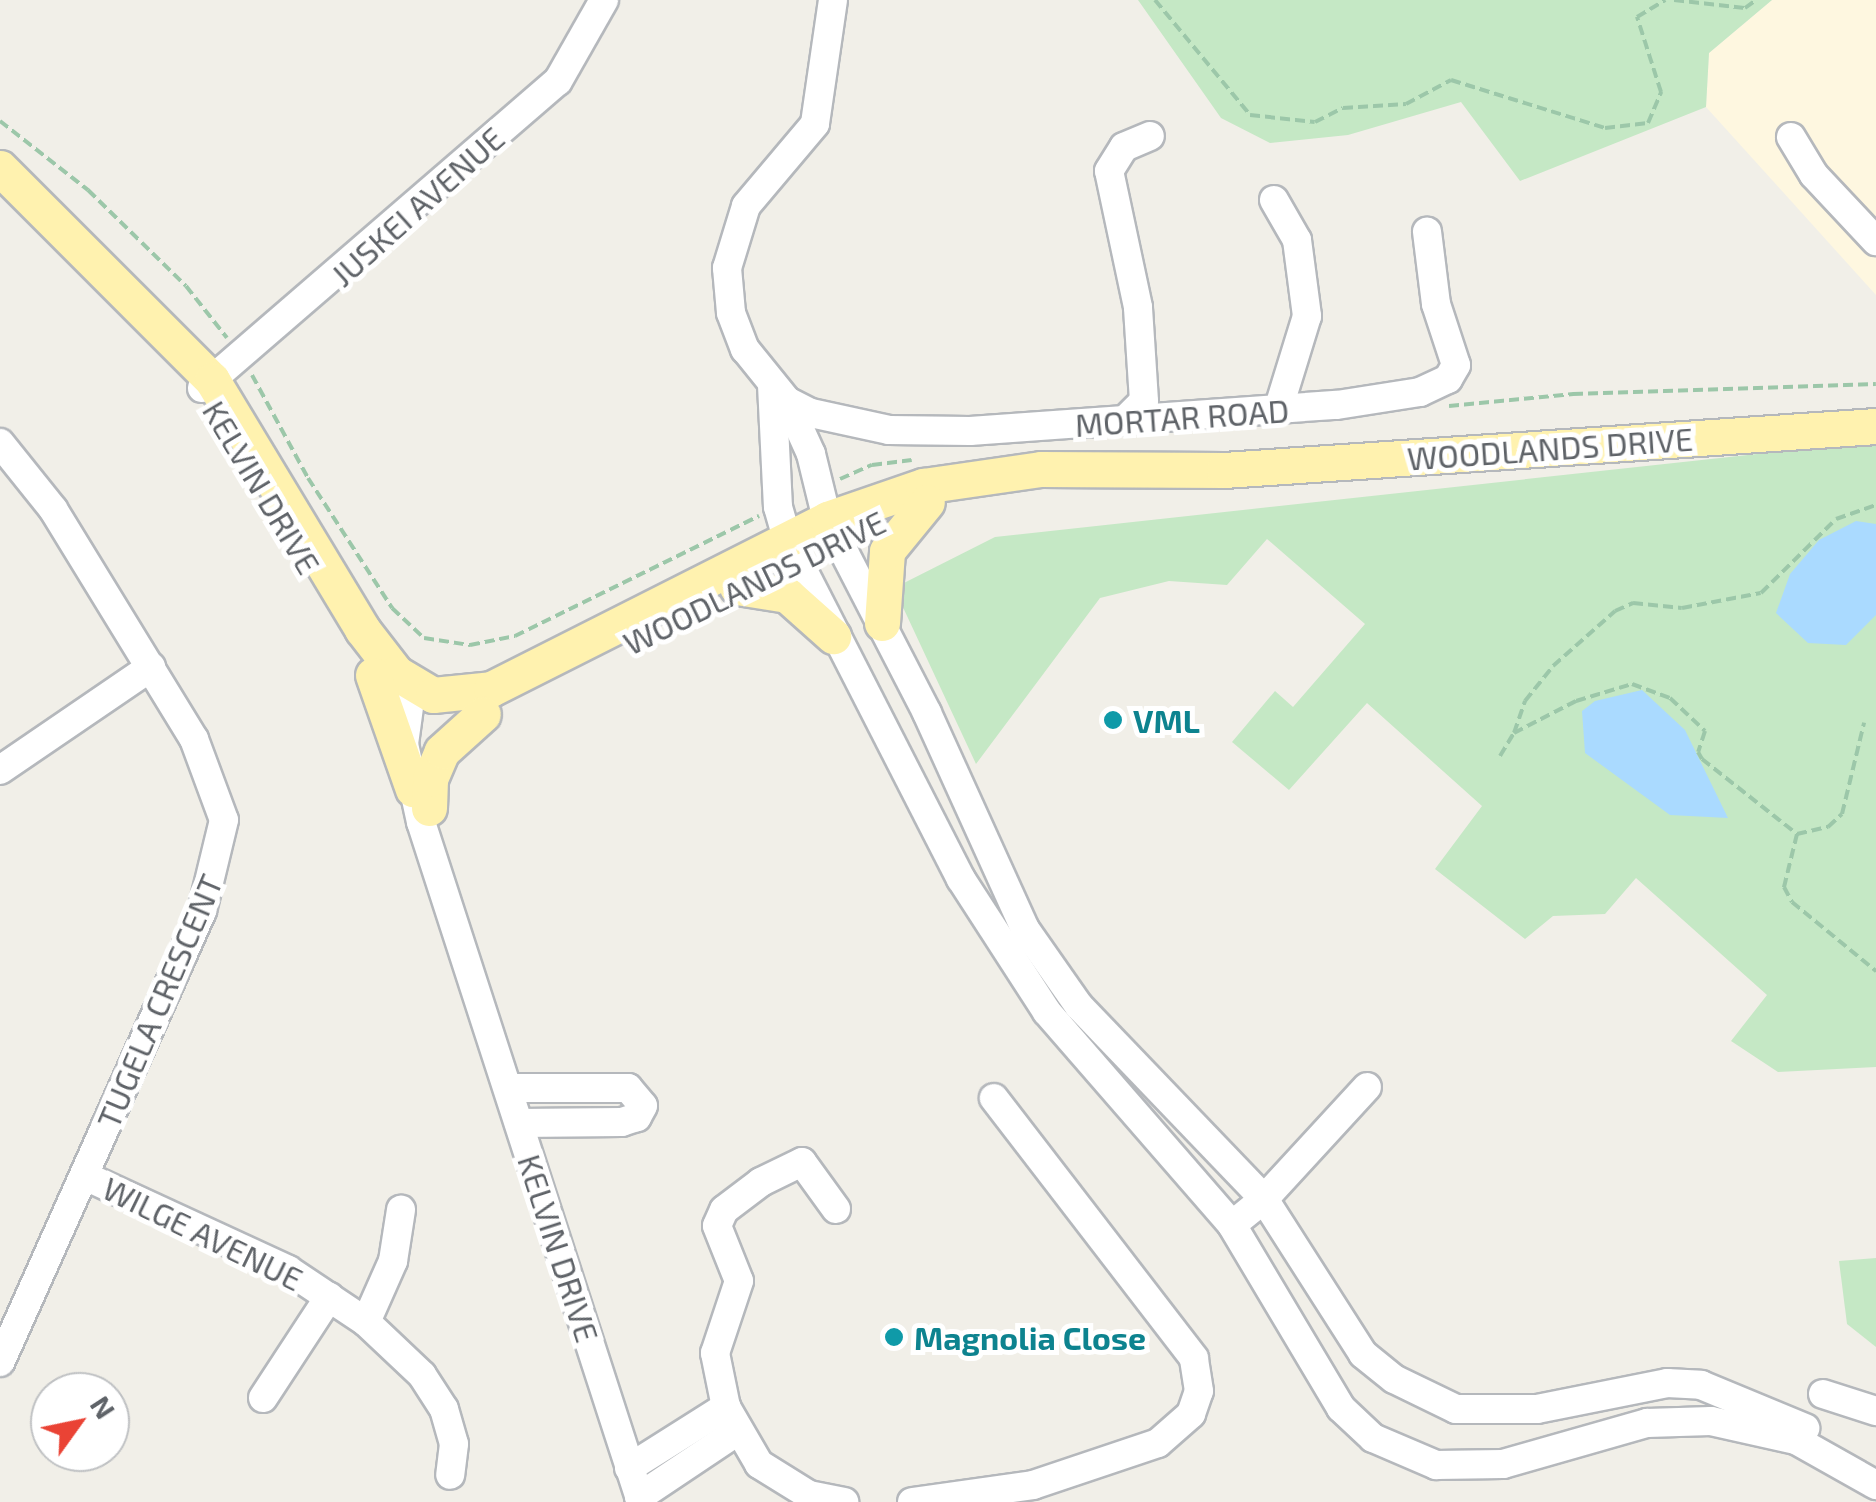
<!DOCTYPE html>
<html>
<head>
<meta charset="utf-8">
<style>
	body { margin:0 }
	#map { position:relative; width:1876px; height:1502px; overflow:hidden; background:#f1efe8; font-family:"Exo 2",sans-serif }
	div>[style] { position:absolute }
	.commercial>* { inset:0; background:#fef7e0 }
	.green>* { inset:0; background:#c5e8c5 }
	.water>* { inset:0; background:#aadaff }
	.path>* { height:4px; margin-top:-2px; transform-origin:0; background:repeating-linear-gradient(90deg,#9cc7a9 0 10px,transparent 0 15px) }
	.roads { filter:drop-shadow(2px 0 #b5b8bc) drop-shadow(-2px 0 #b5b8bc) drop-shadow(0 2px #b5b8bc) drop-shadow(0 -2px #b5b8bc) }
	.minor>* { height:28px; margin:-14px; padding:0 14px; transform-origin:14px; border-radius:14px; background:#fff }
	.major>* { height:35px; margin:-17.5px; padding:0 17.5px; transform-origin:17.5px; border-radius:17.5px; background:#fff2af }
	.dots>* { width:28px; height:28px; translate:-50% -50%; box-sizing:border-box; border:5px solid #fff; border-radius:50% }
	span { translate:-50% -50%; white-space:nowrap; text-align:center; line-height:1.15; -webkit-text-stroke:10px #fff; paint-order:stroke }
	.street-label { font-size:32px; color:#5f6368 }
	.culture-label { font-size:32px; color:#0d838f; font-weight:700 }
	.left { translate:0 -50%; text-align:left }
	.north { position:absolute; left:30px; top:1372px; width:100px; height:100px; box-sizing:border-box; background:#fff; border:2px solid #bfc1c3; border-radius:50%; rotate:57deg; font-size:28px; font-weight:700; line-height:40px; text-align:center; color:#5f6368 }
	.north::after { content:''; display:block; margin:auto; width:35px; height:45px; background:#ea4335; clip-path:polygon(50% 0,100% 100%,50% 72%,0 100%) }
</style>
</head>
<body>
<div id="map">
	<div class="commercial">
		<div style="clip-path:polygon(1772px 0,1876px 0,1876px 295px,1706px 107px,1709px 53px)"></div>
	</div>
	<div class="green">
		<div style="clip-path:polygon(1138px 0,1772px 0,1709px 53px,1706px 107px,1520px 181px,1461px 102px,1348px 135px,1270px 143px,1221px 118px)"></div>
		<div style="clip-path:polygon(1876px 441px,1876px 1067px,1778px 1072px,1731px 1041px,1767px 995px,1636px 878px,1605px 914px,1553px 916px,1525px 939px,1435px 869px,1482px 806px,1367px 703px,1289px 790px,1232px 742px,1275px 691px,1293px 707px,1365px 624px,1267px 539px,1227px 585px,1169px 581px,1100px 598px,976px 764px,894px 588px,995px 537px)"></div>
		<div style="clip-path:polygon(1876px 1258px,1876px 1347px,1847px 1324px,1839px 1261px)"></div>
	</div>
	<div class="water">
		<div style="clip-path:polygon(1856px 521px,1876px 524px,1876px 615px,1846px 645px,1808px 643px,1776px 613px,1790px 574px,1819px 540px)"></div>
		<div style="clip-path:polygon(1642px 690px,1685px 730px,1728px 818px,1670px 815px,1585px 753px,1582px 711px,1595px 701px)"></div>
	</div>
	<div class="path">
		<div style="left:1155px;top:0;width:149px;rotate:50.4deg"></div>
		<div style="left:1250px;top:115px;width:65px;rotate:6.1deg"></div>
		<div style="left:1315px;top:122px;width:31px;rotate:-27deg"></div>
		<div style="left:1343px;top:108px;width:63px;rotate:-3.6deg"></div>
		<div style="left:1406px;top:104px;width:51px;rotate:-28.1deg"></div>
		<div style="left:1451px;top:80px;width:161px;rotate:17.3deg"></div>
		<div style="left:1605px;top:128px;width:43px;rotate:-6.6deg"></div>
		<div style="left:1648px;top:123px;width:34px;rotate:-67deg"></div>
		<div style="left:1661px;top:92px;width:79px;rotate:-107.7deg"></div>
		<div style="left:1637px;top:17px;width:33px;rotate:-31deg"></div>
		<div style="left:1674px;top:0;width:71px;rotate:6.4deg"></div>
		<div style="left:1745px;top:8px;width:14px;rotate:-36deg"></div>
		<div style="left:0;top:121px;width:112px;rotate:38.1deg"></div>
		<div style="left:88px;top:190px;width:137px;rotate:44.4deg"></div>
		<div style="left:186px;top:286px;width:66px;rotate:51.7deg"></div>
		<div style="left:252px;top:375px;width:117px;rotate:61.5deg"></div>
		<div style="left:308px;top:478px;width:155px;rotate:57.1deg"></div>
		<div style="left:392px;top:608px;width:44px;rotate:43.2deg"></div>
		<div style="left:424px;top:638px;width:47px;rotate:8.7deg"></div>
		<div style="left:470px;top:645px;width:46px;rotate:-11.3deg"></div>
		<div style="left:515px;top:636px;width:272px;rotate:-26.2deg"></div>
		<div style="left:1449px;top:406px;width:125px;rotate:-5.5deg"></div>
		<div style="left:1573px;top:394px;width:303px;rotate:-1.9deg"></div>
		<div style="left:840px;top:479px;width:35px;rotate:-24deg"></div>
		<div style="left:872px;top:465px;width:40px;rotate:-7.1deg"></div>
		<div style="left:1514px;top:733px;width:34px;rotate:-71deg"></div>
		<div style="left:1525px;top:701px;width:45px;rotate:-51.3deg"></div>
		<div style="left:1553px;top:666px;width:83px;rotate:-41.6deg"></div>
		<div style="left:1615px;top:611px;width:20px;rotate:-24deg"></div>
		<div style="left:1633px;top:603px;width:49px;rotate:5.8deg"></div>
		<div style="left:1682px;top:608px;width:80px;rotate:-10.8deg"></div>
		<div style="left:1761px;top:593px;width:105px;rotate:-44.6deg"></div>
		<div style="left:1836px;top:519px;width:42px;rotate:-19.3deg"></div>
		<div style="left:1500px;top:756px;width:27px;rotate:-59deg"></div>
		<div style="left:1514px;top:733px;width:70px;rotate:-27.3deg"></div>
		<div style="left:1576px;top:701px;width:59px;rotate:-16.9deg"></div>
		<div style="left:1632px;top:684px;width:40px;rotate:20.2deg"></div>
		<div style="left:1670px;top:698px;width:48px;rotate:43.3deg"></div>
		<div style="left:1705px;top:731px;width:22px;rotate:108deg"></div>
		<div style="left:1698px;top:752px;width:8px;rotate:60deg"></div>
		<div style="left:1702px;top:759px;width:121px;rotate:38.3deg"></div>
		<div style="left:1797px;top:834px;width:55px;rotate:103.8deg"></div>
		<div style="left:1784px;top:887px;width:17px;rotate:62deg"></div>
		<div style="left:1792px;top:902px;width:109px;rotate:39.4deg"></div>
		<div style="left:1797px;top:834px;width:32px;rotate:-13deg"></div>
		<div style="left:1828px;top:827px;width:19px;rotate:-43deg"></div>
		<div style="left:1842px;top:814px;width:94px;rotate:-76.4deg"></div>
	</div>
	<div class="roads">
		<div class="minor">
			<div style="left:833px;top:0;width:125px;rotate:98.3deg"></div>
			<div style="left:815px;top:124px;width:107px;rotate:130.1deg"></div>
			<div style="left:746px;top:206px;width:65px;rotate:107deg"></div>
			<div style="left:727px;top:268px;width:45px;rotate:84.9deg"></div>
			<div style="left:731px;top:313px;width:39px;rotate:69deg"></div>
			<div style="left:745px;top:349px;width:67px;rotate:51.1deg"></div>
			<div style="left:787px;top:401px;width:27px;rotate:27deg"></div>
			<div style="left:811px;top:413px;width:80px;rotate:12.3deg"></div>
			<div style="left:889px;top:430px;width:81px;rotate:0.7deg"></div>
			<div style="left:970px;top:431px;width:368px;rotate:-4.1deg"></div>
			<div style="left:1337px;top:405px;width:84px;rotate:-8.9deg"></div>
			<div style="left:1420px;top:392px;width:31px;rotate:-25deg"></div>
			<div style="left:1448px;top:379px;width:16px;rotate:-60deg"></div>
			<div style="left:1456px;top:365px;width:64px;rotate:-108.2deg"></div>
			<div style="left:1436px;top:304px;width:73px;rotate:-97.1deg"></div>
			<div style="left:1791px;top:137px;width:44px;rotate:58.8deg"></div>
			<div style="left:1814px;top:175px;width:91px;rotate:46.8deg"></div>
			<div style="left:1274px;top:200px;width:46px;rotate:60.1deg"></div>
			<div style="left:1297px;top:240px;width:77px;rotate:82.5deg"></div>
			<div style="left:1307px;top:316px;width:98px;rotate:107.1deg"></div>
			<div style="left:772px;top:385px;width:122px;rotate:87.2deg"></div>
			<div style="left:778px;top:507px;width:33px;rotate:74deg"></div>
			<div style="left:787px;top:539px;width:382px;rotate:62.9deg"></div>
			<div style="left:961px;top:879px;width:158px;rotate:57.1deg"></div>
			<div style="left:1047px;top:1012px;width:282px;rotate:49deg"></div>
			<div style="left:1232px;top:1225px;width:213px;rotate:59.2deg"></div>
			<div style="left:1341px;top:1408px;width:44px;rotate:43.2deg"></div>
			<div style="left:1373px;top:1438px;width:69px;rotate:23.2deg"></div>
			<div style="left:1436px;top:1465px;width:67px;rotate:-0.9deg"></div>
			<div style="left:1503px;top:1464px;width:150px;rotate:-15.9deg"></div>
			<div style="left:1647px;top:1423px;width:64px;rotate:-1.8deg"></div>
			<div style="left:1711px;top:1421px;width:87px;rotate:12.6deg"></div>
			<div style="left:1796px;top:1440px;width:92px;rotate:29.4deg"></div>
			<div style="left:202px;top:388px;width:470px;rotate:-40.8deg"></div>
			<div style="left:558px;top:81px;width:93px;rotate:-60.4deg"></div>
			<div style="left:787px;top:401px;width:58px;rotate:65.6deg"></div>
			<div style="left:811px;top:454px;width:67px;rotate:76.2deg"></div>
			<div style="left:827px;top:519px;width:218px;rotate:62.7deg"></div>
			<div style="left:927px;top:713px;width:237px;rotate:65.6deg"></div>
			<div style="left:1025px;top:929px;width:94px;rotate:55deg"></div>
			<div style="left:1079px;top:1006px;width:267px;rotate:46.2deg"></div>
			<div style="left:1264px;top:1199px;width:184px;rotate:57.4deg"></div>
			<div style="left:1363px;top:1354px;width:40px;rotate:39deg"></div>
			<div style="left:1394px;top:1379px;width:69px;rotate:25.8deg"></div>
			<div style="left:1456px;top:1409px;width:81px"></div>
			<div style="left:1537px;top:1409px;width:133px;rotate:-11.3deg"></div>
			<div style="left:1667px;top:1383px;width:34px;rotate:3deg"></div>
			<div style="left:1701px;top:1385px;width:113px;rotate:22.5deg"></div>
			<div style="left:1124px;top:421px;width:28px;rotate:-45deg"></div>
			<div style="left:1144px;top:401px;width:94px;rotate:-93.7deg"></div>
			<div style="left:1138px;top:307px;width:139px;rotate:-102deg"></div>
			<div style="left:1109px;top:171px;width:28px;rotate:-58deg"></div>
			<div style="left:1124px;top:147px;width:28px;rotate:-23deg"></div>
			<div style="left:0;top:443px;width:85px;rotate:51.2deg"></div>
			<div style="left:53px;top:509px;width:270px;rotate:58.5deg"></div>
			<div style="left:194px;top:739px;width:86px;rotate:69.7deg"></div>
			<div style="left:224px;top:820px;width:94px;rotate:103.6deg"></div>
			<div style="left:202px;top:911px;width:494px;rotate:114.1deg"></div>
			<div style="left:412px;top:685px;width:60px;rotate:97.7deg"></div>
			<div style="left:404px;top:744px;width:80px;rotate:77.7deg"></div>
			<div style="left:421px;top:822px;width:715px;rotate:72.07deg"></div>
			<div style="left:0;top:770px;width:183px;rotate:-34.3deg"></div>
			<div style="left:509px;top:1088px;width:119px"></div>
			<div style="left:628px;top:1088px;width:23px;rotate:50deg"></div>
			<div style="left:643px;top:1106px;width:13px;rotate:119deg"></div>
			<div style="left:637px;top:1117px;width:16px;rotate:162deg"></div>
			<div style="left:622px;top:1122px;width:103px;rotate:179.4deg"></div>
			<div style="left:85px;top:1176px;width:224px;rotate:24.8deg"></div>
			<div style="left:288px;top:1270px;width:94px;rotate:33.7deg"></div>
			<div style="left:366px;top:1322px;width:77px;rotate:43.4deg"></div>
			<div style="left:422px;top:1375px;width:40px;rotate:57.1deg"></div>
			<div style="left:444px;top:1409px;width:36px;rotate:74deg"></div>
			<div style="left:454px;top:1444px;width:31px;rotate:97deg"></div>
			<div style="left:836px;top:1209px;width:58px;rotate:-125.9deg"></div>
			<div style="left:802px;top:1162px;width:46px;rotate:154deg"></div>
			<div style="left:761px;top:1182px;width:46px;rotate:142.9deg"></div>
			<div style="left:724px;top:1210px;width:17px;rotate:114deg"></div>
			<div style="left:717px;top:1226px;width:59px;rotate:68.2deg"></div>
			<div style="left:739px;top:1281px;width:76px;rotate:108.4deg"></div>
			<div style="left:715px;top:1353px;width:55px;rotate:78.5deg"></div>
			<div style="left:726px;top:1407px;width:66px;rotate:59.9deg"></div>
			<div style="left:759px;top:1464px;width:59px;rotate:31.8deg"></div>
			<div style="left:809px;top:1495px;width:36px;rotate:11deg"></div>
			<div style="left:1232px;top:1225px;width:41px;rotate:-39.1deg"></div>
			<div style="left:1264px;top:1199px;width:152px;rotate:-47.4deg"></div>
			<div style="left:366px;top:1322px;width:67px;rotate:-66.1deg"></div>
			<div style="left:393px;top:1261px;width:52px;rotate:-81.1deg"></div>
			<div style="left:1823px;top:1394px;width:56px;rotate:17.8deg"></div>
			<div style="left:263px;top:1398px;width:121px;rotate:-56.8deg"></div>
			<div style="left:629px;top:1468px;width:115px;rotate:-32.2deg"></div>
			<div style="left:639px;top:1497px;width:119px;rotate:-33.7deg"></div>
			<div style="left:912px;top:1502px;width:122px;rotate:-8deg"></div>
			<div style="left:1033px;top:1485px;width:132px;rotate:-18.6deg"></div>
			<div style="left:1158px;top:1443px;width:44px;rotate:-41.3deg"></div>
			<div style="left:1191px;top:1414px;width:24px;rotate:-71deg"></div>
			<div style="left:1199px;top:1391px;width:33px;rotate:-99deg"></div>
			<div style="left:1194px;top:1358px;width:328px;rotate:-127.6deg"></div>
		</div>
		<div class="major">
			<div style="left:0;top:168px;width:300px;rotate:45deg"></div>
			<div style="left:212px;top:380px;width:291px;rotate:58.9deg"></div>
			<div style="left:362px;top:629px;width:56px;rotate:52.3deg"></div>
			<div style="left:396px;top:673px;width:43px;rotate:30.7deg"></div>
			<div style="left:433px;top:695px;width:58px;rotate:-5.9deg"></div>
			<div style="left:491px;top:689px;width:377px;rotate:-26.8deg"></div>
			<div style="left:827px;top:519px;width:102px;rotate:-19deg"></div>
			<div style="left:923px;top:486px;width:119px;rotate:-8.2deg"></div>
			<div style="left:1041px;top:469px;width:183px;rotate:0.3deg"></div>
			<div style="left:1224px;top:470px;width:653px;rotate:-3.86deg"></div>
			<div style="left:737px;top:587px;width:51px;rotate:9.1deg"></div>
			<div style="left:787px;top:595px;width:62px;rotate:41.7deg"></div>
			<div style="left:882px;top:623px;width:72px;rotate:-86deg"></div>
			<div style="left:887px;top:551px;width:63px;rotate:-50.8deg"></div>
			<div style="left:373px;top:675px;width:121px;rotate:70.7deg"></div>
			<div style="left:429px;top:808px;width:29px;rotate:-88deg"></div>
			<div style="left:430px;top:779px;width:30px;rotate:-67deg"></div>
			<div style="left:442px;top:751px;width:55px;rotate:-42.1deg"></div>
		</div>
	</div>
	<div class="dots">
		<div style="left:1113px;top:720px;background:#0f9aa8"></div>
		<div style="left:894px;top:1337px;background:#0f9aa8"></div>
	</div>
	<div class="street-label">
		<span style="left:417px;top:206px;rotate:-42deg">JUSKEI AVENUE</span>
		<span style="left:1182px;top:417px;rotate:-4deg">MORTAR ROAD</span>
		<span style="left:1550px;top:448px;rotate:-4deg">WOODLANDS DRIVE</span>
		<span style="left:262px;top:487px;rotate:59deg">KELVIN DRIVE</span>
		<span style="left:754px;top:582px;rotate:-26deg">WOODLANDS DRIVE</span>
		<span style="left:159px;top:1001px;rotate:-67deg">TUGELA CRESCENT</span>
		<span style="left:203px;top:1233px;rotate:26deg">WILGE AVENUE</span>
		<span style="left:559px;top:1248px;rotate:72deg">KELVIN DRIVE</span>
	</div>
	<div class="culture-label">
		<span class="left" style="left:1133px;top:720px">VML</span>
		<span class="left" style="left:914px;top:1337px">Magnolia Close</span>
	</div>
	<div class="north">N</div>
</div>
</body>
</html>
